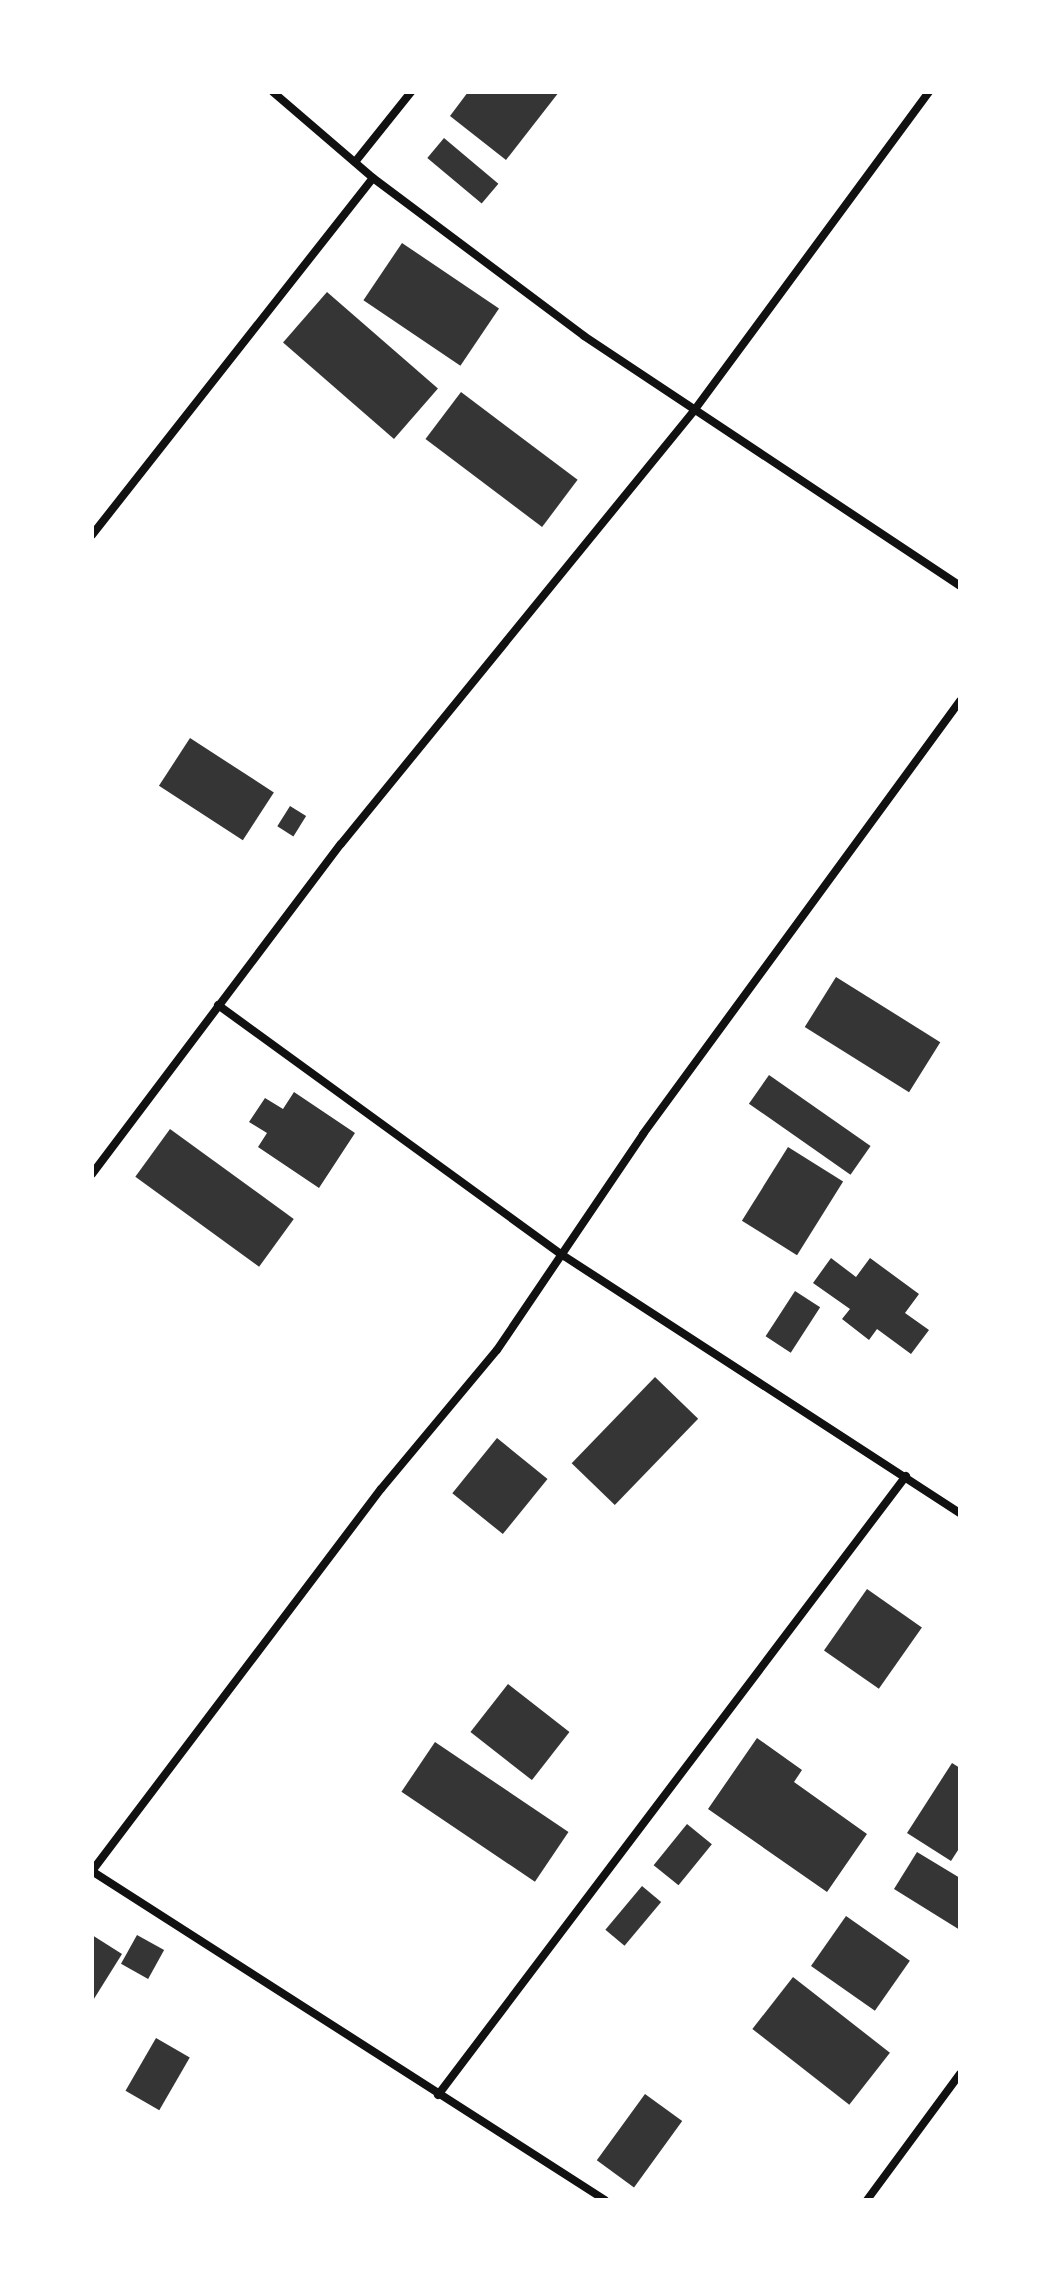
<!DOCTYPE html>
<html>
<head>
<meta charset="utf-8">
<style>
	body { margin:0 }
	#map { position:relative; width:1052px; height:2292px; overflow:hidden; background:#fff; font-family:"Open Sans",sans-serif }
	div>[style] { position:absolute }
	.building>* { inset:0; background:#353535; transform-origin:0 0 }
	.minor>* { height:8px; margin:-4px; padding:0 4px; transform-origin:4px; border-radius:4px; background:#111 }
	span { translate:-50% -50%; white-space:nowrap; text-align:center; line-height:1.15; -webkit-text-stroke:8px #fff; paint-order:stroke }
	.frame { position:absolute; inset:0; border:94px solid #fff; pointer-events:none }
</style>
</head>
<body>
<div id="map">
	<div class="building">
		<div style="clip-path:polygon(468px 92px,559px 92px,506px 160px,450px 116px)"></div>
		<div style="left:444px;top:138px;width:71px;height:26px;rotate:40deg"></div>
		<div style="left:402px;top:243px;width:117px;height:69px;rotate:34deg"></div>
		<div style="left:327px;top:292px;width:147px;height:67px;rotate:41deg"></div>
		<div style="left:461px;top:392px;width:146px;height:59px;rotate:37deg"></div>
		<div style="left:190px;top:738px;width:100px;height:57px;rotate:33deg"></div>
		<div style="left:290px;top:806px;width:19px;height:24px;rotate:32deg"></div>
		<div style="left:836px;top:977px;width:123px;height:59px;rotate:32deg"></div>
		<div style="left:769px;top:1075px;width:124px;height:35px;rotate:35deg"></div>
		<div style="clip-path:polygon(294px 1092px,355px 1133px,319px 1188px,258px 1147px,267px 1133px,249px 1122px,265px 1098px,283px 1109px)"></div>
		<div style="left:170px;top:1129px;width:153px;height:59px;rotate:36deg"></div>
		<div style="left:788px;top:1147px;width:65px;height:87px;rotate:32deg"></div>
		<div style="clip-path:polygon(831px 1258px,856px 1277px,870px 1258px,919px 1294px,905px 1313px,929px 1330px,911px 1354px,877px 1329px,869px 1340px,842px 1319px,850px 1309px,813px 1283px)"></div>
		<div style="left:795px;top:1291px;width:30px;height:54px;rotate:33deg"></div>
		<div style="left:655px;top:1377px;width:60px;height:120px;rotate:44deg"></div>
		<div style="left:497px;top:1438px;width:65px;height:71px;rotate:39deg"></div>
		<div style="left:867px;top:1589px;width:67px;height:75px;rotate:35deg"></div>
		<div style="left:508px;top:1684px;width:78px;height:61px;rotate:38deg"></div>
		<div style="clip-path:polygon(757px 1738px,802px 1770px,794px 1782px,867px 1834px,827px 1892px,708px 1809px)"></div>
		<div style="left:435px;top:1742px;width:161px;height:60px;rotate:34deg"></div>
		<div style="clip-path:polygon(952px 1763px,960px 1768px,960px 1847px,951px 1861px,907px 1833px)"></div>
		<div style="left:687px;top:1824px;width:32px;height:53px;rotate:39deg"></div>
		<div style="clip-path:polygon(917px 1852px,960px 1878px,960px 1930px,894px 1889px)"></div>
		<div style="left:642px;top:1886px;width:25px;height:57px;rotate:40deg"></div>
		<div style="left:846px;top:1916px;width:78px;height:61px;rotate:35deg"></div>
		<div style="clip-path:polygon(92px 1935px,122px 1954px,92px 2002px)"></div>
		<div style="left:137px;top:1935px;width:31px;height:33px;rotate:29deg"></div>
		<div style="left:793px;top:1977px;width:123px;height:66px;rotate:38deg"></div>
		<div style="left:156px;top:2038px;width:39px;height:61px;rotate:30deg"></div>
		<div style="left:645px;top:2094px;width:46px;height:82px;rotate:36deg"></div>
	</div>
	<div class="minor">
		<div style="left:273px;top:92px;width:132px;rotate:40.7deg"></div>
		<div style="left:373px;top:178px;width:264px;rotate:36.8deg"></div>
		<div style="left:584px;top:336px;width:452px;rotate:33.6deg"></div>
		<div style="left:355px;top:162px;width:90px;rotate:-51.3deg"></div>
		<div style="left:92px;top:535px;width:454px;rotate:-51.8deg"></div>
		<div style="left:218px;top:1005px;width:427px;rotate:36deg"></div>
		<div style="left:564px;top:1256px;width:472px;rotate:33deg"></div>
		<div style="left:92px;top:1174px;width:413px;rotate:-53deg"></div>
		<div style="left:341px;top:844px;width:557px;rotate:-50.83deg"></div>
		<div style="left:693px;top:412px;width:398px;rotate:-53.6deg"></div>
		<div style="left:438px;top:2095px;width:776px;rotate:-52.91deg"></div>
		<div style="left:605px;top:2200px;width:609px;rotate:-147.33deg"></div>
		<div style="left:92px;top:1871px;width:479px;rotate:-52.9deg"></div>
		<div style="left:381px;top:1489px;width:181px;rotate:-50.2deg"></div>
		<div style="left:497px;top:1350px;width:261px;rotate:-55.9deg"></div>
		<div style="left:643px;top:1134px;width:537px;rotate:-53.79deg"></div>
		<div style="left:867px;top:2200px;width:157px;rotate:-53.6deg"></div>
	</div>
	<div class="frame"></div>
</div>
</body>
</html>
